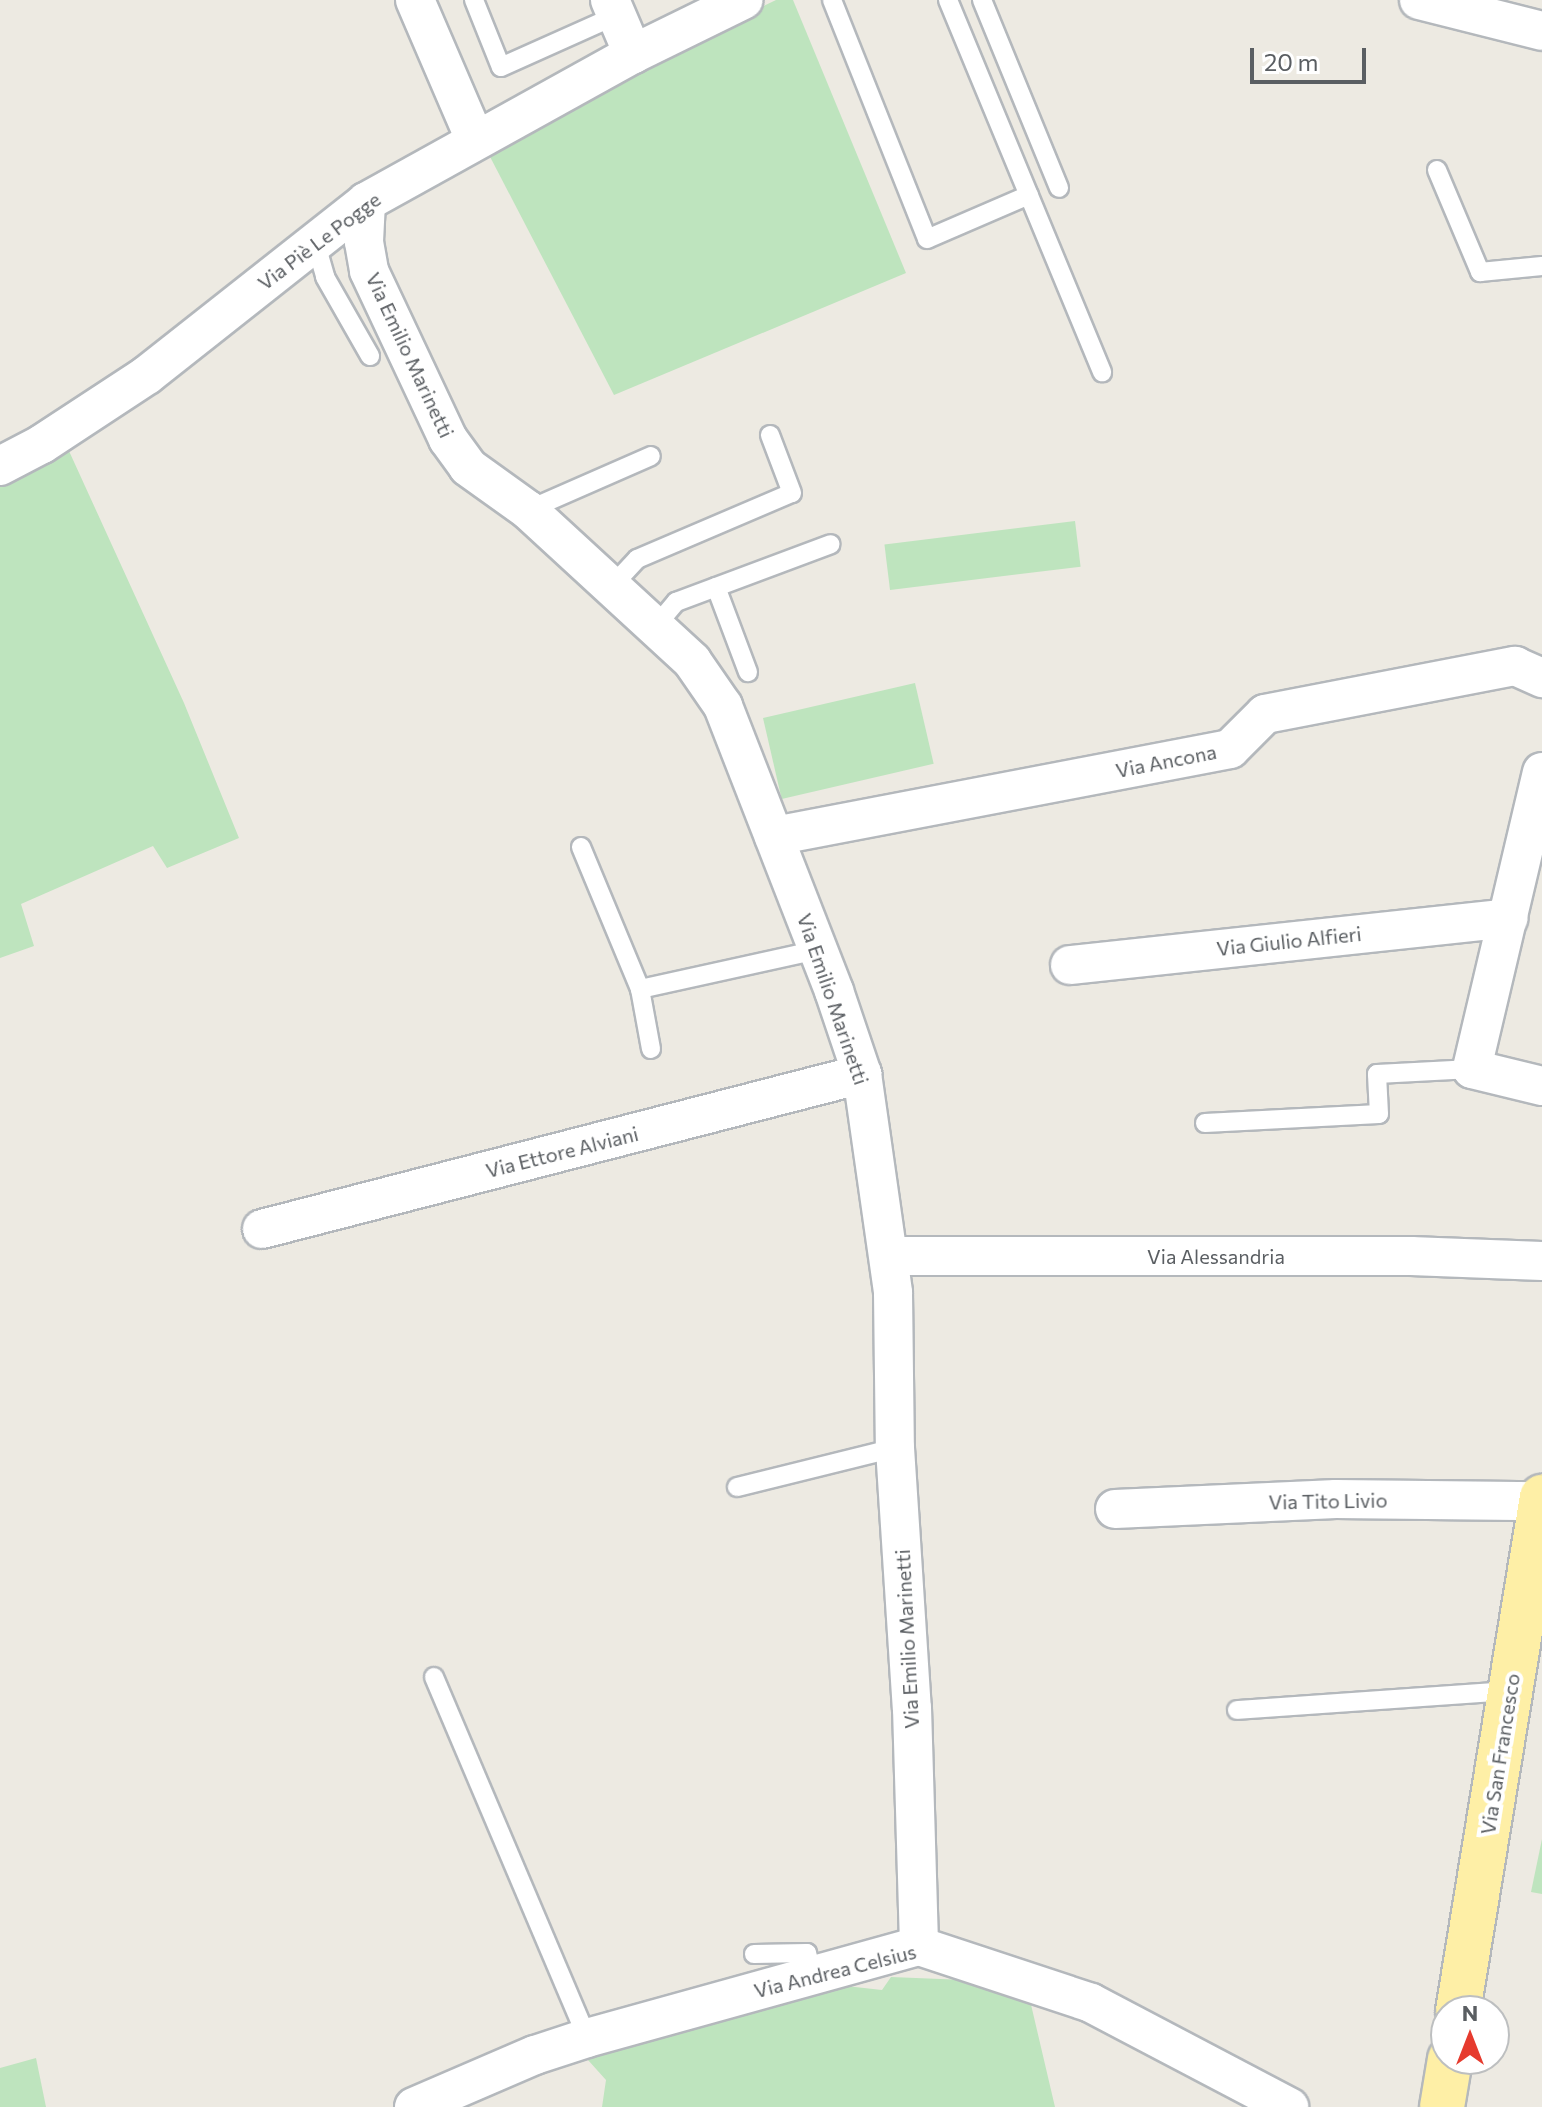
<!DOCTYPE html>
<html>
<head>
<meta charset="utf-8">
<style>
	body { margin:0 }
	#map { position:relative; width:1542px; height:2107px; overflow:hidden; background:#edeae2; font-family:Commissioner,sans-serif }
	div>[style] { position:absolute }
	.green>* { inset:0; background:#bee4be; transform-origin:0 0 }
	.roads { filter:drop-shadow(2px 0 #b4b8bc) drop-shadow(-2px 0 #b4b8bc) drop-shadow(0 2px #b4b8bc) drop-shadow(0 -2px #b4b8bc) }
	.lane>* { height:18px; margin:-9px; padding:0 9px; transform-origin:9px; border-radius:9px; background:#fff }
	.street>* { height:38px; margin:-19px; padding:0 19px; transform-origin:19px; border-radius:19px; background:#fff }
	.primary>* { height:44px; margin:-22px; padding:0 22px; transform-origin:22px; border-radius:22px; background:#feefa6 }
	span { translate:-50% -50%; white-space:nowrap; text-align:center; line-height:1.15; -webkit-text-stroke:8px #fff; paint-order:stroke }
	.street-label { font-size:20px; color:#5a5e62 }
	.north { position:absolute; left:1430px; top:1995px; width:80px; height:80px; box-sizing:border-box; background:#fff; border:2px solid #bdbfc0; border-radius:50%; rotate:0deg; font-size:22px; font-weight:700; line-height:32px; text-align:center; color:#5a5e62 }
	.north::after { content:''; display:block; margin:auto; width:28px; height:36px; background:#e63b2e; clip-path:polygon(50% 0,100% 100%,50% 72%,0 100%) }
	.scale { position:absolute; left:1250px; top:48px; width:116px; height:36px; box-sizing:border-box; border:4px solid #5a5e62; border-top:0; padding-left:10px; font-size:24px; line-height:28px; white-space:nowrap; color:#5a5e62; -webkit-text-stroke:6px #fff; paint-order:stroke }
</style>
</head>
<body>
<div id="map">
	<div class="green">
		<div style="clip-path:polygon(776px 0,793px 0,906px 273px,614px 395px,486px 149px,617px 76px)"></div>
		<div style="clip-path:polygon(69px 451px,184px 703px,239px 838px,167px 868px,153px 846px,21px 904px,34px 946px,0 958px,0 485px)"></div>
		<div style="left:1075px;top:521px;width:46px;height:192px;rotate:83deg"></div>
		<div style="left:915px;top:683px;width:83px;height:156px;rotate:77deg"></div>
		<div style="clip-path:polygon(1542px 1839px,1542px 1894px,1531px 1892px)"></div>
		<div style="clip-path:polygon(891px 1977px,990px 1981px,1029px 1996px,1055px 2107px,602px 2107px,606px 2080px,579px 2050px,828px 1984px,882px 1990px)"></div>
		<div style="clip-path:polygon(36px 2058px,46px 2107px,0 2107px,0 2068px)"></div>
	</div>
	<div class="roads">
		<div class="lane">
			<div style="left:474px;top:0;width:72px;rotate:68.1deg"></div>
			<div style="left:501px;top:67px;width:127px;rotate:-24.1deg"></div>
			<div style="left:832px;top:0;width:257px;rotate:68.3deg"></div>
			<div style="left:927px;top:239px;width:111px;rotate:-23.3deg"></div>
			<div style="left:948px;top:0;width:403px;rotate:67.5deg"></div>
			<div style="left:982px;top:0;width:203px;rotate:67.7deg"></div>
			<div style="left:1437px;top:170px;width:111px;rotate:67.1deg"></div>
			<div style="left:1480px;top:272px;width:62px;rotate:-5.5deg"></div>
			<div style="left:315px;top:241px;width:37px;rotate:74deg"></div>
			<div style="left:325px;top:277px;width:91px;rotate:60.3deg"></div>
			<div style="left:528px;top:510px;width:134px;rotate:-23.7deg"></div>
			<div style="left:612px;top:586px;width:37px;rotate:-47deg"></div>
			<div style="left:637px;top:559px;width:168px;rotate:-23.1deg"></div>
			<div style="left:792px;top:493px;width:62px;rotate:-110.8deg"></div>
			<div style="left:716px;top:587px;width:91px;rotate:69.4deg"></div>
			<div style="left:655px;top:627px;width:33px;rotate:-50deg"></div>
			<div style="left:676px;top:602px;width:165px;rotate:-20.5deg"></div>
			<div style="left:581px;top:847px;width:154px;rotate:67.4deg"></div>
			<div style="left:640px;top:989px;width:61px;rotate:79.6deg"></div>
			<div style="left:640px;top:989px;width:182px;rotate:-12.4deg"></div>
			<div style="left:1205px;top:1123px;width:174px;rotate:-3deg"></div>
			<div style="left:1379px;top:1114px;width:40px;rotate:-92.9deg"></div>
			<div style="left:1377px;top:1074px;width:95px;rotate:-3deg"></div>
			<div style="left:737px;top:1487px;width:163px;rotate:-13.9deg"></div>
			<div style="left:434px;top:1677px;width:392px;rotate:67deg"></div>
			<div style="left:1237px;top:1710px;width:274px;rotate:-4deg"></div>
			<div style="left:754px;top:1954px;width:53px;rotate:-1.1deg"></div>
			<div style="left:807px;top:1953px;width:23px;rotate:75deg"></div>
		</div>
		<div class="street">
			<div style="left:415px;top:0;width:151px;rotate:66.7deg"></div>
			<div style="left:610px;top:0;width:59px;rotate:66.9deg"></div>
			<div style="left:1419px;top:0;width:127px;rotate:14.1deg"></div>
			<div style="left:366px;top:202px;width:40px;rotate:92.9deg"></div>
			<div style="left:364px;top:242px;width:29px;rotate:80deg"></div>
			<div style="left:369px;top:271px;width:186px;rotate:64.8deg"></div>
			<div style="left:448px;top:439px;width:34px;rotate:54deg"></div>
			<div style="left:468px;top:467px;width:74px;rotate:35.6deg"></div>
			<div style="left:528px;top:510px;width:223px;rotate:42.6deg"></div>
			<div style="left:692px;top:661px;width:55px;rotate:55.4deg"></div>
			<div style="left:723px;top:706px;width:306px;rotate:68.7deg"></div>
			<div style="left:834px;top:991px;width:88px;rotate:71.4deg"></div>
			<div style="left:862px;top:1074px;width:221px;rotate:81.9deg"></div>
			<div style="left:893px;top:1293px;width:155px;rotate:89.3deg"></div>
			<div style="left:895px;top:1448px;width:261px;rotate:86.3deg"></div>
			<div style="left:912px;top:1708px;width:238px;rotate:88.3deg"></div>
			<div style="left:0;top:466px;width:47px;rotate:-27.6deg"></div>
			<div style="left:42px;top:444px;width:126px;rotate:-33.3deg"></div>
			<div style="left:147px;top:375px;width:279px;rotate:-38.3deg"></div>
			<div style="left:366px;top:202px;width:305px;rotate:-29deg"></div>
			<div style="left:633px;top:54px;width:123px;rotate:-26.1deg"></div>
			<div style="left:1542px;top:772px;width:305px;rotate:103.3deg"></div>
			<div style="left:1472px;top:1069px;width:72px;rotate:13.7deg"></div>
			<div style="left:774px;top:836px;width:464px;rotate:-10.8deg"></div>
			<div style="left:1230px;top:749px;width:49px;rotate:-45deg"></div>
			<div style="left:1265px;top:714px;width:255px;rotate:-10.9deg"></div>
			<div style="left:1515px;top:666px;width:30px;rotate:24deg"></div>
			<div style="left:1070px;top:965px;width:441px;rotate:-6.1deg"></div>
			<div style="left:262px;top:1229px;width:620px;rotate:-14.48deg"></div>
			<div style="left:890px;top:1256px;width:521px"></div>
			<div style="left:1411px;top:1256px;width:131px;rotate:2.2deg"></div>
			<div style="left:1115px;top:1509px;width:221px;rotate:-2.6deg"></div>
			<div style="left:1336px;top:1499px;width:205px;rotate:0.6deg"></div>
			<div style="left:414px;top:2107px;width:132px;rotate:-23.3deg"></div>
			<div style="left:535px;top:2055px;width:55px;rotate:-18.1deg"></div>
			<div style="left:587px;top:2038px;width:345px;rotate:-15.5deg"></div>
			<div style="left:919px;top:1946px;width:181px;rotate:18.3deg"></div>
			<div style="left:1091px;top:2003px;width:224px;rotate:27.7deg"></div>
		</div>
		<div class="primary">
			<div style="left:1458px;top:2011px;width:521px;rotate:-80.72deg"></div>
			<div style="left:1442px;top:2107px;width:49px;rotate:-80.5deg"></div>
		</div>
	</div>
	<div class="street-label">
		<span style="left:319px;top:241px;rotate:-37deg">Via Piè Le Pogge</span>
		<span style="left:410px;top:355px;rotate:65deg">Via Emilio Marinetti</span>
		<span style="left:1166px;top:761px;rotate:-11deg">Via Ancona</span>
		<span style="left:1289px;top:941px;rotate:-6deg">Via Giulio Alfieri</span>
		<span style="left:833px;top:999px;rotate:71deg">Via Emilio Marinetti</span>
		<span style="left:562px;top:1152px;rotate:-14deg">Via Ettore Alviani</span>
		<span style="left:1216px;top:1256px">Via Alessandria</span>
		<span style="left:1328px;top:1501px;rotate:-1deg">Via Tito Livio</span>
		<span style="left:907px;top:1639px;rotate:-93deg">Via Emilio Marinetti</span>
		<span style="left:1500px;top:1754px;rotate:-81deg">Via San Francesco</span>
		<span style="left:835px;top:1971px;rotate:-14deg">Via Andrea Celsius</span>
	</div>
	<div class="north">N</div>
	<div class="scale">20 m</div>
</div>
</body>
</html>
